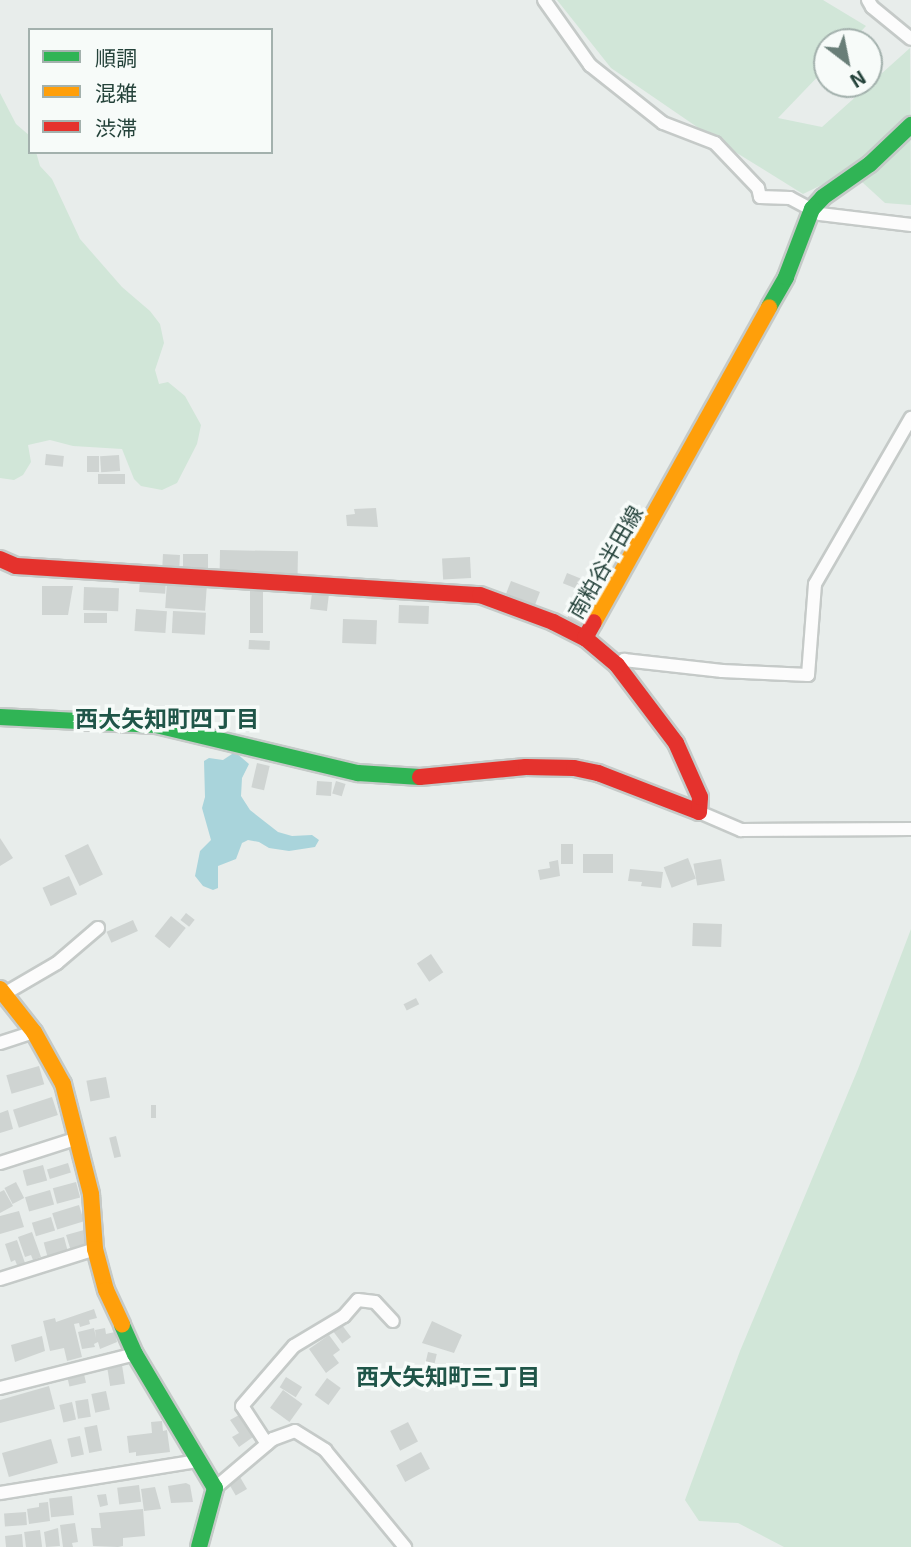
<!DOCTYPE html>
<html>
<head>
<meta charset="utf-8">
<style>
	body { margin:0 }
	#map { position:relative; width:911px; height:1547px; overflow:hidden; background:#e8edeb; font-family:"Exo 2","Noto Sans JP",sans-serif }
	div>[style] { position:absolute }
	.green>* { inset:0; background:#d1e6d8 }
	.water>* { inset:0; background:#a9d4db }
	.building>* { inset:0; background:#cfd4d2; transform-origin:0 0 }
	.roads { filter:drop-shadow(2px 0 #c5cac8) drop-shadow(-2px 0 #c5cac8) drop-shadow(0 2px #c5cac8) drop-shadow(0 -2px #c5cac8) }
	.street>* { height:12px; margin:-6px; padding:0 6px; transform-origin:6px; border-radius:6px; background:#fcfcfc }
	.fast>* { height:16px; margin:-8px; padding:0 8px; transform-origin:8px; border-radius:8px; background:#30b455 }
	.slow>* { height:16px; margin:-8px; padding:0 8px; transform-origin:8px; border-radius:8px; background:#ff9f0a }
	.jam>* { height:16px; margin:-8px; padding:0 8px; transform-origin:8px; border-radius:8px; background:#e5322d }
	span { translate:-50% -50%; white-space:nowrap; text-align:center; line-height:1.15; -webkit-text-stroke:7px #f7fbf9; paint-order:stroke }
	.street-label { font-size:21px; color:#24423a }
	.neighbourhood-label { font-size:23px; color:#1f5548; font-weight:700 }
	.legend { position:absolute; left:28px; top:28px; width:245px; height:126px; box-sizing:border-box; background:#f7fbf9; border:2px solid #a3b1ad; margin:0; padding:9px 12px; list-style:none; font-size:21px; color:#24423a }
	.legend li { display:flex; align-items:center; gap:14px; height:35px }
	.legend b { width:35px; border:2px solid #a3b1ad }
	.north { position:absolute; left:813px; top:28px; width:70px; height:70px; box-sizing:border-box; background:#f7fbf9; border:2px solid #a3b1ad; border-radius:50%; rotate:148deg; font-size:19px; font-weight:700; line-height:28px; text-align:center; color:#24423a }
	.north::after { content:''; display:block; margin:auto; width:24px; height:32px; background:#697e78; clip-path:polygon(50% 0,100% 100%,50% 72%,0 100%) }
</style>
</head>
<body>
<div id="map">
	<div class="green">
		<div style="clip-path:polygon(557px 0,823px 0,866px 26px,851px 42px,827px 42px,827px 67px,778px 118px,822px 127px,910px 48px,911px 205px,885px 203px,850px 171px,803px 194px,719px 142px,611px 68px)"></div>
		<div style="clip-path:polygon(0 93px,16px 124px,30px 136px,30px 152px,36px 152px,40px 166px,52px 179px,80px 239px,122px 287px,150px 311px,160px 324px,164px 343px,155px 370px,159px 384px,168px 382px,185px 396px,201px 425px,197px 444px,177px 483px,162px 490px,141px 486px,134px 479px,122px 449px,73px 446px,50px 440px,28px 445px,31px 462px,23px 475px,14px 480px,0 478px)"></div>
		<div style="clip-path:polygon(911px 929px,911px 1547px,784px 1547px,738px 1523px,699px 1521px,685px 1500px,740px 1351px,858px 1069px)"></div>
	</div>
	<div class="water">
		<div style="clip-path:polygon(235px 752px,249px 764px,242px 778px,241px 796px,250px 810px,278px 832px,292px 836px,312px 835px,319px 840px,315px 847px,289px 851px,269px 848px,259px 842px,248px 840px,242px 843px,236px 859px,218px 866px,218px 888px,213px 890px,203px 886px,195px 876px,200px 851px,211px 840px,202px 808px,205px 797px,204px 761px,209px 758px,223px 760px)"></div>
	</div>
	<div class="building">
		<div style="left:46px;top:454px;width:18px;height:11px;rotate:6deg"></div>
		<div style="left:119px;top:455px;width:16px;height:19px;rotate:86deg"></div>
		<div style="left:87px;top:456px;width:12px;height:16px"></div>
		<div style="left:98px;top:474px;width:27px;height:10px"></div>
		<div style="clip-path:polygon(376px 508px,378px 527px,347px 526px,346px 515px,355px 514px,354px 509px)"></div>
		<div style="left:220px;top:550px;width:78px;height:24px;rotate:1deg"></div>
		<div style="left:163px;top:554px;width:17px;height:13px;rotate:3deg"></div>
		<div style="left:183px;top:554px;width:25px;height:16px"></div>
		<div style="left:470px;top:557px;width:21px;height:28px;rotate:87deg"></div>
		<div style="left:567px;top:573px;width:16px;height:11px;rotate:22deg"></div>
		<div style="left:140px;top:580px;width:26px;height:12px;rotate:4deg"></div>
		<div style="left:511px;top:581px;width:31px;height:17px;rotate:21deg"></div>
		<div style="left:167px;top:582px;width:40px;height:26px;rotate:4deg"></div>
		<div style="clip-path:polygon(42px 586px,73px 586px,68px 615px,42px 615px)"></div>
		<div style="left:84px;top:587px;width:35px;height:23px;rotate:2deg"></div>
		<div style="left:583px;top:587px;width:18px;height:39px;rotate:27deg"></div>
		<div style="left:250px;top:589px;width:13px;height:44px"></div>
		<div style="left:312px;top:593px;width:17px;height:16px;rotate:7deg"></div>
		<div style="left:399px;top:605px;width:30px;height:18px;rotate:2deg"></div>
		<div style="left:136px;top:609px;width:31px;height:22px;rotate:4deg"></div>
		<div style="left:173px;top:611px;width:33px;height:22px;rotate:3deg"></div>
		<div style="left:84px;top:613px;width:23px;height:10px"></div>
		<div style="left:343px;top:619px;width:34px;height:24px;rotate:2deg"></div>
		<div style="left:249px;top:640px;width:21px;height:9px;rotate:3deg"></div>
		<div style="left:257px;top:763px;width:13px;height:25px;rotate:13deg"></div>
		<div style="left:317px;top:781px;width:15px;height:14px;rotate:4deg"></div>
		<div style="left:336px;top:781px;width:10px;height:13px;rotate:17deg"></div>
		<div style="clip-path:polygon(0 838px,13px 858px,0 866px)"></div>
		<div style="left:88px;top:844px;width:34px;height:26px;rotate:64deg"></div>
		<div style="left:561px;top:844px;width:12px;height:20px"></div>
		<div style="left:583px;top:854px;width:30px;height:19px"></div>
		<div style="left:688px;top:858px;width:22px;height:26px;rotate:69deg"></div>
		<div style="left:721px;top:859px;width:22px;height:28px;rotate:80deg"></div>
		<div style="clip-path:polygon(558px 860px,560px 876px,540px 880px,538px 870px,550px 868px,549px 862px)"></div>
		<div style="clip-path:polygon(630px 869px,663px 872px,661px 888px,641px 886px,642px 882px,628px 881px)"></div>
		<div style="left:69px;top:876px;width:20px;height:29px;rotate:66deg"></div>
		<div style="left:186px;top:913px;width:11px;height:9px;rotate:38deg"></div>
		<div style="left:171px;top:916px;width:19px;height:26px;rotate:39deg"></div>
		<div style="left:133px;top:920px;width:12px;height:29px;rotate:66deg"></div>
		<div style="left:693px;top:923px;width:29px;height:23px;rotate:2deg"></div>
		<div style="left:431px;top:954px;width:22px;height:17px;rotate:56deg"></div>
		<div style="left:416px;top:998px;width:7px;height:14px;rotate:63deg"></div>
		<div style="left:39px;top:1066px;width:19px;height:34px;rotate:74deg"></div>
		<div style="left:106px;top:1077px;width:21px;height:20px;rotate:79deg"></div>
		<div style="left:52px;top:1097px;width:19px;height:41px;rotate:72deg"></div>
		<div style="left:151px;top:1105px;width:5px;height:13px"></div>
		<div style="clip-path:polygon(8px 1110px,13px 1129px,0 1133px,0 1113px)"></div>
		<div style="left:116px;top:1136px;width:21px;height:7px;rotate:76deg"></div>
		<div style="left:68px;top:1163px;width:10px;height:22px;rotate:73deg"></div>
		<div style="left:43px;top:1165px;width:16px;height:21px;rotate:75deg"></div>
		<div style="left:16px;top:1182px;width:18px;height:13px;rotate:63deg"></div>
		<div style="left:76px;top:1182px;width:16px;height:24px;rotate:75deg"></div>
		<div style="clip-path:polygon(4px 1190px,13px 1206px,0 1213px,0 1192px)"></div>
		<div style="left:50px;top:1190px;width:15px;height:26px;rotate:74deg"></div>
		<div style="left:79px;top:1205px;width:17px;height:28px;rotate:73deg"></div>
		<div style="clip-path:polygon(19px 1211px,24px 1227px,0 1234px,0 1216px)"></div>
		<div style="left:51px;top:1217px;width:14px;height:20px;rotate:73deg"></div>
		<div style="clip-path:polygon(84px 1230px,85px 1246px,71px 1251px,66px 1235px)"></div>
		<div style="clip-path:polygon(32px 1232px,41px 1257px,33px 1260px,31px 1255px,25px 1257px,18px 1237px)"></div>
		<div style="left:64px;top:1237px;width:16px;height:21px;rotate:75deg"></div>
		<div style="clip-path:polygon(17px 1240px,25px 1263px,17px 1265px,15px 1260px,11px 1262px,5px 1244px)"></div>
		<div style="clip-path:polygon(94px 1309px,97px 1318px,89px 1320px,90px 1324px,80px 1327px,79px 1323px,74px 1324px,82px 1357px,67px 1361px,64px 1348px,50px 1351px,43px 1321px,55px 1318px,56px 1322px)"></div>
		<div style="left:339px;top:1321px;width:20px;height:11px;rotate:53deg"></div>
		<div style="clip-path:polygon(432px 1321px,462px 1335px,454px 1353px,422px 1343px)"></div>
		<div style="clip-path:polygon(94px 1328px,96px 1338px,95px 1330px,105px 1328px,106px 1334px,115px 1332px,117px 1342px,100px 1349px,98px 1342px,94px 1344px,95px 1347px,82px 1349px,78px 1332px)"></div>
		<div style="clip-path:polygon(329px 1335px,340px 1350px,333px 1355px,339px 1363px,326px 1373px,309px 1349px)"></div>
		<div style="clip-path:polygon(42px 1336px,45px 1351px,15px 1362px,11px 1345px)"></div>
		<div style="left:428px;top:1352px;width:9px;height:24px;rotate:13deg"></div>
		<div style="left:122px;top:1365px;width:19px;height:15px;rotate:81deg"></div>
		<div style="left:414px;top:1369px;width:11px;height:20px;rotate:85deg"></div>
		<div style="left:84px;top:1374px;width:9px;height:17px;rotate:77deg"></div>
		<div style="left:286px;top:1377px;width:19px;height:12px;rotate:32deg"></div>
		<div style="left:327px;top:1378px;width:17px;height:21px;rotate:36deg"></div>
		<div style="clip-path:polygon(49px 1386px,55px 1409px,0 1423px,0 1400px)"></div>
		<div style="left:283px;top:1390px;width:24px;height:22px;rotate:36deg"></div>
		<div style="left:106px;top:1391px;width:19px;height:15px;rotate:78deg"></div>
		<div style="left:88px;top:1399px;width:18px;height:13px;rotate:81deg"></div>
		<div style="left:72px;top:1402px;width:18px;height:13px;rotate:77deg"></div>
		<div style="clip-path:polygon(239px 1415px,253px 1437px,239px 1447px,232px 1437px,239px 1433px,230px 1420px)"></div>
		<div style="clip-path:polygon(162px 1421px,163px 1431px,167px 1430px,170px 1452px,136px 1456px,136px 1452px,129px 1453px,127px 1436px,152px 1433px,151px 1422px)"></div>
		<div style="left:408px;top:1422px;width:22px;height:20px;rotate:63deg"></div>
		<div style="left:97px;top:1425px;width:26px;height:13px;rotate:79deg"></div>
		<div style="left:80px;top:1436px;width:19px;height:13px;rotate:78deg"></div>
		<div style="left:51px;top:1439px;width:25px;height:51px;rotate:74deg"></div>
		<div style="left:421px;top:1452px;width:19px;height:28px;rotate:62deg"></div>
		<div style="left:240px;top:1477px;width:14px;height:13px;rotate:60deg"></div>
		<div style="clip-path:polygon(186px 1483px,190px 1485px,193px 1502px,171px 1503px,168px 1486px)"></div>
		<div style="left:139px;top:1485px;width:17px;height:22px;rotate:83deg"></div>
		<div style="clip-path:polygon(155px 1487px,161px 1509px,144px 1511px,141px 1489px)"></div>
		<div style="clip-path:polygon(106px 1494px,108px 1505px,100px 1507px,97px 1495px)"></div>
		<div style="left:72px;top:1496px;width:19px;height:23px;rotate:84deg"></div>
		<div style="clip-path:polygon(48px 1502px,50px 1521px,29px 1524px,27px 1509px,39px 1507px,39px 1503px)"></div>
		<div style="clip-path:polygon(143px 1509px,145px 1536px,123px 1538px,123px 1546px,118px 1547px,93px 1546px,91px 1528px,101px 1528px,99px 1513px)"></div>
		<div style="left:26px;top:1512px;width:13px;height:22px;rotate:86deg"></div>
		<div style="clip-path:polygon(75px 1523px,78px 1542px,72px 1543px,73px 1547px,63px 1547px,60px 1525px)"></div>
		<div style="clip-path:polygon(58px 1528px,60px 1546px,46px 1547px,44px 1532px)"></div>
		<div style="left:40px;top:1530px;width:17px;height:16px;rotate:83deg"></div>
		<div style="clip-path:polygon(22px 1534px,23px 1547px,6px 1547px,5px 1536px)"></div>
	</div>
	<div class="roads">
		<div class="street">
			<div style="left:544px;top:0;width:80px;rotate:54.7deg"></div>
			<div style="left:590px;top:65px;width:93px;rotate:38.5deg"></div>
			<div style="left:663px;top:123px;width:56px;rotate:21deg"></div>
			<div style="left:715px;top:143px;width:62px;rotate:46.3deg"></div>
			<div style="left:758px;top:188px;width:9px;rotate:77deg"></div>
			<div style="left:760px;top:197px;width:30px;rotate:2deg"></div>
			<div style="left:790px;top:198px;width:34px;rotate:28deg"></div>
			<div style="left:820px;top:214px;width:92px;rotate:6.9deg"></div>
			<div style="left:868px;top:0;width:8px;rotate:60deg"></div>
			<div style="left:872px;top:7px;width:50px;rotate:39.4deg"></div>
			<div style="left:617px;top:665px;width:9px;rotate:-36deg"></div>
			<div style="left:624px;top:660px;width:99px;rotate:6.4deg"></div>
			<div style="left:722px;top:671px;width:86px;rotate:2.7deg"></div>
			<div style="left:808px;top:675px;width:91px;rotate:-85.6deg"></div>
			<div style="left:815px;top:584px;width:192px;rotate:-60deg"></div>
			<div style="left:699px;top:812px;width:46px;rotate:23.2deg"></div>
			<div style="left:741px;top:830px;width:170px;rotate:-0.3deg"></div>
			<div style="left:4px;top:994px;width:61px;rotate:-30.3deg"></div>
			<div style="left:57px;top:963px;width:54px;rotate:-40.5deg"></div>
			<div style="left:0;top:1043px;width:36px;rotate:-18deg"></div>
			<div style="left:0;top:1163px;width:82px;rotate:-17.8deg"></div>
			<div style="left:0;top:1279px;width:100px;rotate:-17.5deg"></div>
			<div style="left:0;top:1388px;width:139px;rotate:-14.1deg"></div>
			<div style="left:267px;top:1444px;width:45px;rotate:-123.3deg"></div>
			<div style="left:242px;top:1406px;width:79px;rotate:-49.1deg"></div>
			<div style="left:294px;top:1346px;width:58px;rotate:-31deg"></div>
			<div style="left:344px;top:1316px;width:21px;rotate:-49deg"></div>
			<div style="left:358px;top:1300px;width:17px;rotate:7deg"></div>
			<div style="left:375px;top:1302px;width:26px;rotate:47deg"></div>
			<div style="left:215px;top:1488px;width:76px;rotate:-40.2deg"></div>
			<div style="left:273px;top:1439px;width:23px;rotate:-20deg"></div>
			<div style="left:295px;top:1431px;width:36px;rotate:32deg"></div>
			<div style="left:325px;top:1450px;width:126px;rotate:50.5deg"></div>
			<div style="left:0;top:1493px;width:201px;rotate:-9.2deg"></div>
		</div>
		<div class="fast">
			<div style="left:769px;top:307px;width:34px;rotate:-60deg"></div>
			<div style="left:786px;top:277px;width:73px;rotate:-69.1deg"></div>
			<div style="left:812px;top:209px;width:16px;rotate:-47deg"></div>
			<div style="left:823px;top:197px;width:57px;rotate:-35.1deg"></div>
			<div style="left:870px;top:164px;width:57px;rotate:-43.6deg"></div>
			<div style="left:0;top:717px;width:156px;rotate:2.9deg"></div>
			<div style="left:156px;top:725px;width:208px;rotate:13.4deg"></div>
			<div style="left:358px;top:773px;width:62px;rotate:3.7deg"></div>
			<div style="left:122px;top:1325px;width:32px;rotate:66deg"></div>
			<div style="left:135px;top:1354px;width:156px;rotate:59.2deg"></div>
			<div style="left:215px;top:1488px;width:61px;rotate:105.2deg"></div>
		</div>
		<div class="slow">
			<div style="left:594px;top:622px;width:360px;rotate:-60.9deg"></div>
			<div style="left:0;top:989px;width:55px;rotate:51.7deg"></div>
			<div style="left:34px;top:1032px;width:60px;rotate:60.9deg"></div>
			<div style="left:63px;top:1084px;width:114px;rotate:75.7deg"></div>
			<div style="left:91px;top:1194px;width:55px;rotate:85.8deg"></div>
			<div style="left:95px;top:1249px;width:42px;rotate:75deg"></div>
			<div style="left:106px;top:1290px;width:38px;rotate:65deg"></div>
		</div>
		<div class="jam">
			<div style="left:0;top:559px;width:17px;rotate:24deg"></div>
			<div style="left:16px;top:566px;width:465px;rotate:3.6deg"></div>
			<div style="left:480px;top:595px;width:78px;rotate:20.3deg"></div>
			<div style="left:553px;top:622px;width:36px;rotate:27deg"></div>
			<div style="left:420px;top:777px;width:106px;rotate:-5.4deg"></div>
			<div style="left:526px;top:767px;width:48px;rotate:1.2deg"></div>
			<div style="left:574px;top:768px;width:25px;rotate:12deg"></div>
			<div style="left:598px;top:773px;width:108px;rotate:21.1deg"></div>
			<div style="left:699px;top:812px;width:15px;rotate:-86deg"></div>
			<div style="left:700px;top:797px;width:59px;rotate:-114deg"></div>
			<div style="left:676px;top:743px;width:98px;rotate:-127.1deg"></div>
			<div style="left:617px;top:665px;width:42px;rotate:-139.8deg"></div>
			<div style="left:585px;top:638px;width:18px;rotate:-61deg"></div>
		</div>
	</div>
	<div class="street-label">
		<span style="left:605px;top:562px;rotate:-60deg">南粕谷半田線</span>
	</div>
	<div class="neighbourhood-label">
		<span style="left:167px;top:718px">西大矢知町四丁目</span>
		<span style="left:448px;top:1376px">西大矢知町三丁目</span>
	</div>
	<ul class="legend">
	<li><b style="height:9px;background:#30b455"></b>順調</li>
	<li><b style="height:9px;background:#ff9f0a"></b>混雑</li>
	<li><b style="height:9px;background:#e5322d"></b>渋滞</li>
	</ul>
	<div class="north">N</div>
</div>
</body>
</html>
